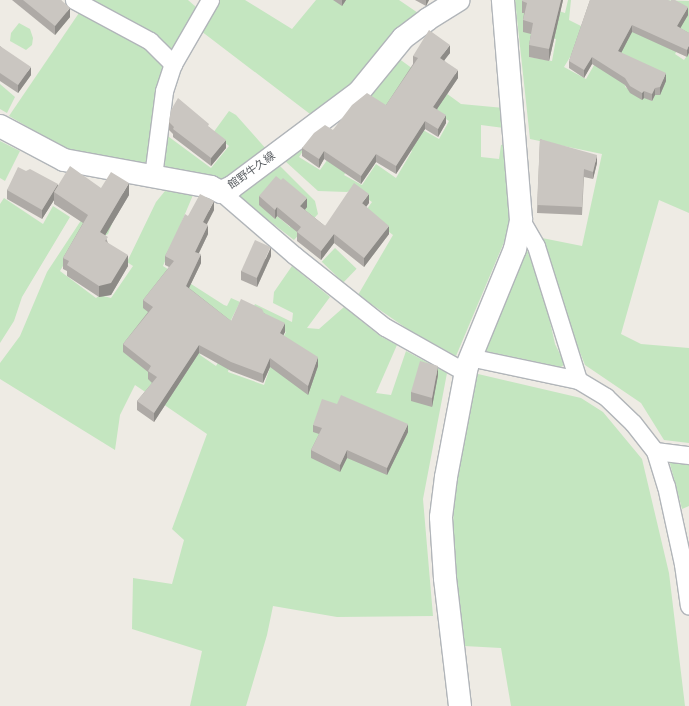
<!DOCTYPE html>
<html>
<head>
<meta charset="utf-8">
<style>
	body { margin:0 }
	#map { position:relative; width:689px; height:706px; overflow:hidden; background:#eeebe4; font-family:"Work Sans","Noto Sans JP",sans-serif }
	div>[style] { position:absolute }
	.green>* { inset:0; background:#c4e6c0; transform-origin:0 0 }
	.roads { filter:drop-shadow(1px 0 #b1b5b9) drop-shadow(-1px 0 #b1b5b9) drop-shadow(0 1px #b1b5b9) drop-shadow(0 -1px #b1b5b9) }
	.street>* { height:17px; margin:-8.5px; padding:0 8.5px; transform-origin:8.5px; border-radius:8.5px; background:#fff }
	.secondary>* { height:22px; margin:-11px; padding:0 11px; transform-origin:11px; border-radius:11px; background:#fff }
	.wall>* { inset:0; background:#aeaaa6 }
	.shaded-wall>* { inset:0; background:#8d8b87 }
	.building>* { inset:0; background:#cac6c1; transform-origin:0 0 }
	span { translate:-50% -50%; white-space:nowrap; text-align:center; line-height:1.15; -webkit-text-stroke:3px #fff; paint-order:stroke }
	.street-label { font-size:11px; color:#5c6064 }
</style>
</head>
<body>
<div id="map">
	<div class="green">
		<div style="clip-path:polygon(83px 0,188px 0,196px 7px,172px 51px)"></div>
		<div style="clip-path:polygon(219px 0,245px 0,292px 29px,316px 0,399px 0,421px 15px,385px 43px,357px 81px,310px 114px,201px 31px)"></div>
		<div style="clip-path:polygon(evenodd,515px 0,525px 0,565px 13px,568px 0,571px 0,569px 20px,587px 29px,564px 67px,586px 79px,611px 36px,654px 0,689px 1px,689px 40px,684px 38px,675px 54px,684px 60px,689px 53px,689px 213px,659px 200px,621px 334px,641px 344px,689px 348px,689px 443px,664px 440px,641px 403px,585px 365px,571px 330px,542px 238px,582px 246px,602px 154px,530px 139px,515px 0,540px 36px,556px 39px,552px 61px,529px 57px,540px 36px,515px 0,634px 70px,660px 95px,655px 95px,652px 101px,625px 87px,634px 70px)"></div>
		<div style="clip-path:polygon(81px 10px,145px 46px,164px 65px,146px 162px,140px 164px,76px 155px,9px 116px)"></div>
		<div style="clip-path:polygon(19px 23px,30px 29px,33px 38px,32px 45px,26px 50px,10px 41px,11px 33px)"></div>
		<div style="clip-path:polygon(398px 58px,461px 104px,504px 108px,504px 128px,481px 125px,481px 157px,499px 159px,501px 145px,506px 144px,510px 228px,456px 356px,409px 330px,358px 295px,393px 235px,364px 213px,372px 202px,353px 189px,347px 192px,318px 191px,285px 161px,314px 135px,299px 157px,320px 170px,330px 156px,349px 168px,344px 175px,362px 185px,376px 164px,396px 178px,412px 151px,389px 137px,400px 117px,439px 139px,449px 121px,433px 111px,390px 111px,369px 95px)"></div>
		<div style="clip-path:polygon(0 84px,15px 97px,7px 113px,0 109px)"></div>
		<div style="clip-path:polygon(229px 111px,236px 115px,267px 150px,232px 177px,221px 179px,166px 167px,161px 159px,165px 134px,211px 168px,229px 146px,213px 133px)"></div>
		<div style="clip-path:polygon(0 141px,20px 151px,5px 181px,0 178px)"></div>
		<div style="clip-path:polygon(evenodd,279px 165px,315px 201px,318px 214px,294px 240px,240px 198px,239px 195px,279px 165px,292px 194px,290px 227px,277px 216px,292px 194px)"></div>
		<div style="clip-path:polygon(evenodd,107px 181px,113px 221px,108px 234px,103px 237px,80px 237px,60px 271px,96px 298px,100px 295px,111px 298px,133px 266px,127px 262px,156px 202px,165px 191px,193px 195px,163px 266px,224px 305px,227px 306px,231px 298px,240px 302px,229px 324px,216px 320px,200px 355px,216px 366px,231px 341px,271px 360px,286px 332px,252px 310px,255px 304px,292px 322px,293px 313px,273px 303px,274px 292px,292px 266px,330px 297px,307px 328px,319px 329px,344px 307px,380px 336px,397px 345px,376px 393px,391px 395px,406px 351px,447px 373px,423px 499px,433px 616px,337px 617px,273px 606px,267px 635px,246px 706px,190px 706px,202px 651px,132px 629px,133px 578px,172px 584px,184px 540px,172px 529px,207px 434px,135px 385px,120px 415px,115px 450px,0 379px,0 363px,20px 336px,47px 272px,107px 181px,232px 355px,272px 362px,264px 385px,228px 372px,232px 355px)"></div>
		<div style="clip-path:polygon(4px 198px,43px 224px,53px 206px,70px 217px,22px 297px,14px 321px,0 343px,0 204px)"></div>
		<div style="clip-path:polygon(526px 247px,545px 299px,555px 344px,565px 364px,561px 367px,485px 351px)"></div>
		<div style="left:335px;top:248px;width:30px;height:19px;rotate:44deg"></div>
		<div style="clip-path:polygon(478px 374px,581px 398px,603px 412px,642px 459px,669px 573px,685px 706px,511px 706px,501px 648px,464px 646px,452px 539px,455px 494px,471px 391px)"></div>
		<div style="clip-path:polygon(669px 460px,689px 463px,689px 506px,682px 509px)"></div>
	</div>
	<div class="roads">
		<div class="street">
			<div style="left:74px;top:0;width:86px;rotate:28.3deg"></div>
			<div style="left:150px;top:41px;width:33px;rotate:45deg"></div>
			<div style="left:153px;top:176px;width:86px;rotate:-82.6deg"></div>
			<div style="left:164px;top:91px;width:28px;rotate:-72deg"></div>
			<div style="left:173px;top:64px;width:74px;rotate:-60deg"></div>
			<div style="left:221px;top:192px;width:96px;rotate:40.8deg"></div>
			<div style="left:294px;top:255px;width:116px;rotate:38.4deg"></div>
			<div style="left:385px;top:327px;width:92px;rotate:29.4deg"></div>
			<div style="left:521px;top:220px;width:30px;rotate:60deg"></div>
			<div style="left:536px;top:246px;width:140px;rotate:72.6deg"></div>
			<div style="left:469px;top:357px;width:111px;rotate:11.9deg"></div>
			<div style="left:578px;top:380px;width:33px;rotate:31deg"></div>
			<div style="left:606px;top:397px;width:37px;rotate:44deg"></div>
			<div style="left:633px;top:423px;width:36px;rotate:52deg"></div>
			<div style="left:655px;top:451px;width:37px;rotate:73deg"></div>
			<div style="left:666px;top:486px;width:80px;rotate:77.7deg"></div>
			<div style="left:683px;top:564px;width:42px;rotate:81.9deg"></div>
			<div style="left:655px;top:451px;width:34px;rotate:7deg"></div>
		</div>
		<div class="secondary">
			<div style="left:0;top:126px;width:72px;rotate:28deg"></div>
			<div style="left:64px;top:160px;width:149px;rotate:10.4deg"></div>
			<div style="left:211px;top:187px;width:11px;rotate:27deg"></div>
			<div style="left:221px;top:192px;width:12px;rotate:-24deg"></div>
			<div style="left:232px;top:187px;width:159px;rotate:-36.8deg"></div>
			<div style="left:359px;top:92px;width:70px;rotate:-50.8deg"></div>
			<div style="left:403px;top:38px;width:31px;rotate:-37deg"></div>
			<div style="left:428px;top:19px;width:36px;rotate:-32deg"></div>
			<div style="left:460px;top:706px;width:129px;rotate:-96.7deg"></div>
			<div style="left:445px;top:578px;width:61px;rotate:-93.8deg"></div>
			<div style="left:441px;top:517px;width:40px;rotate:-82.9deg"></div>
			<div style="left:446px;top:477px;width:113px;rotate:-79.3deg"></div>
			<div style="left:467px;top:366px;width:126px;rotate:-67.7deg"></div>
			<div style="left:515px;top:249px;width:30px;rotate:-78deg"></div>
			<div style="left:521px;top:220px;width:221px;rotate:-94.7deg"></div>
		</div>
	</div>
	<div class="wall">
		<div style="clip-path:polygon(12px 0,61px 0,70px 17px,55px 35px)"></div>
		<div style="clip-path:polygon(333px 0,346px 0,342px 6px)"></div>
		<div style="clip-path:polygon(415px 0,429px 0,426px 6px)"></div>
		<div style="clip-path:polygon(522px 0,563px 0,549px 61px,529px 57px,529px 45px,531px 34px,523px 32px,523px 20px,524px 13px,522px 13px)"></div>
		<div style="clip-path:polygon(590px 0,688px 15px,680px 28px,689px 33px,687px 57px,632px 32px,621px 53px,666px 81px,660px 95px,655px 95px,652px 101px,644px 98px,642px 100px,630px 93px,625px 85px,592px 64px,584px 78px,569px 68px,569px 61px)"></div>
		<div style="clip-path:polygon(0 46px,31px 75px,18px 93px,0 81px)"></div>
		<div style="clip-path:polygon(450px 53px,444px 60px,458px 78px,437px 109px,446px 123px,438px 137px,425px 129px,396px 174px,376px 162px,361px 184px,324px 159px,319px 168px,302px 156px,302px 148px,333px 130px,386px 105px,413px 64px,413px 56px)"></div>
		<div style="clip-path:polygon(169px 122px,209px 127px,226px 148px,211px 166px,173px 137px,173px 134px,169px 130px)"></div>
		<div style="clip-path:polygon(540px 139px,597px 163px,593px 179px,584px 177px,582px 215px,537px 213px)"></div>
		<div style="clip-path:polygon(26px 171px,58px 186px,101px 188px,129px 195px,105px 235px,108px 243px,128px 266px,111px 295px,99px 297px,67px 276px,67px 271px,63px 269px,63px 258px,83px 223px,54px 204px,54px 200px,42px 219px,7px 199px,7px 190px)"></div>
		<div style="clip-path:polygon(259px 196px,307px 207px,305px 210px,325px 226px,369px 203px,366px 207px,389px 234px,364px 267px,334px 243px,321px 260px,297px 241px,297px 232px,277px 216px,275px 219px,259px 205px)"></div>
		<div style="clip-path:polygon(214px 210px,207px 224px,208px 234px,199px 253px,201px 263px,189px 288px,231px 321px,264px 313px,285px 332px,283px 335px,318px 366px,308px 395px,270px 367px,263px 383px,231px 371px,199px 353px,154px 422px,137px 410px,137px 401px,152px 383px,148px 379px,148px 372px,123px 352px,123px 344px,148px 312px,143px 308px,143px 300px,169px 267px,165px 265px,165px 256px,188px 216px)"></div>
		<div style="clip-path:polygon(271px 256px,257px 287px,241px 280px,241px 271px)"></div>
		<div style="clip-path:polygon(438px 375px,432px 407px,411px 401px,411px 392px)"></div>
		<div style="clip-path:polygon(313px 425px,408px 432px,387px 475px,347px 458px,340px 472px,311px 458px,311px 450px,319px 434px,313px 432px)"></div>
	</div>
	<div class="shaded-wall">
		<div style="clip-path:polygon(342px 0,346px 0,342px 6px)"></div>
		<div style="clip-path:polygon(426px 0,429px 0,426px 6px)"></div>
		<div style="clip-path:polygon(561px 0,563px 0,549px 61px,549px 49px)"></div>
		<div style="clip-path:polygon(688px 7px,688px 15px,677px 34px,677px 26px)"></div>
		<div style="clip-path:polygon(70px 8px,70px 17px,55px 35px,55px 26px)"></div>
		<div style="clip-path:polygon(632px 25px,632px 32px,618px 59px,618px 51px)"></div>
		<div style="clip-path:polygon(450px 45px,450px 53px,440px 66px,440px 58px)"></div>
		<div style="clip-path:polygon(689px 45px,689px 53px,687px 57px,687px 50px)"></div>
		<div style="clip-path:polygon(592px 57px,592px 64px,584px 78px,584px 70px)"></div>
		<div style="clip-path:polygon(31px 67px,31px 75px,18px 93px,18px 85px)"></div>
		<div style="clip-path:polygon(458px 70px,458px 78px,433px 115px,433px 107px)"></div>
		<div style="clip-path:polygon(666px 73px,666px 81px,660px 95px,660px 87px)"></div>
		<div style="clip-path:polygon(655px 88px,655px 95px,652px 101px,652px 94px)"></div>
		<div style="clip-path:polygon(644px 91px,644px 98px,642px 100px,642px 93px)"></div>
		<div style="clip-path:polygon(446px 115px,446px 123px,438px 137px,438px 129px)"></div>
		<div style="clip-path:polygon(425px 121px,425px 129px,396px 174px,396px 166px)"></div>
		<div style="clip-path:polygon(226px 140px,226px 148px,211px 166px,211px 158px)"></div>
		<div style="clip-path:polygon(324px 151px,324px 159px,319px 168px,319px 159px)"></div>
		<div style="clip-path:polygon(376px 154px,376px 162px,361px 184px,361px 176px)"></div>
		<div style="clip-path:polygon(597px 155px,597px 163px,593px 179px,593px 172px)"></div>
		<div style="clip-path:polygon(129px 183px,129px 195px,100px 244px,100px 232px)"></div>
		<div style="clip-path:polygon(58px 184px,58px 193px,54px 192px,54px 200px,42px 219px,42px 210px)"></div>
		<div style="clip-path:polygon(369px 194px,369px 203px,362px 212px,362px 203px)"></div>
		<div style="clip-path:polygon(307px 198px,307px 207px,300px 215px,300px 206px)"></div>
		<div style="clip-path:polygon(214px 201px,214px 210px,203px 231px,203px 222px)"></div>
		<div style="clip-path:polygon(277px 207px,277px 216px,275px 219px,275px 210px)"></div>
		<div style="clip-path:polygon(208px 225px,208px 234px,195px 261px,195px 252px)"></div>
		<div style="clip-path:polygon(389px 226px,389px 234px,364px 267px,364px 258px)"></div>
		<div style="clip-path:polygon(334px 234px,334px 243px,321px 260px,321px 251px)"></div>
		<div style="clip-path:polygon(271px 247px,271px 256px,257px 287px,257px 278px)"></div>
		<div style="clip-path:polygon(201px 254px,201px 263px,186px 294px,186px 286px)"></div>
		<div style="clip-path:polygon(128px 255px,128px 266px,111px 295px,99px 297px,99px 286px)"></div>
		<div style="clip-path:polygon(285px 323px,285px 332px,280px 342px,280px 333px)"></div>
		<div style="clip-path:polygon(199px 345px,199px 353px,154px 422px,154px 413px)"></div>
		<div style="clip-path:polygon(318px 357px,318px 366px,308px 395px,308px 386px)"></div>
		<div style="clip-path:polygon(270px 358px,270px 367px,263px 383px,263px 374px)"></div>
		<div style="clip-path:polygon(438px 366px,438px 375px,432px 407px,432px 398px)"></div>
		<div style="clip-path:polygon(408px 424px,408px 432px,387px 475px,387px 468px)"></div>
		<div style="clip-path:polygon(347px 450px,347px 458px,340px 472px,340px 465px)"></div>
	</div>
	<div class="building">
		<div style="clip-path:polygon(23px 0,61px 0,70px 8px,55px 26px)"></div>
		<div style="clip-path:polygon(522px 0,561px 0,549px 49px,529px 45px,533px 23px,523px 20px,527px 3px,522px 1px)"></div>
		<div style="clip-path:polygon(590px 0,668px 0,671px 1px,671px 0,675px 0,688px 7px,677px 26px,689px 33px,689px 45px,687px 50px,632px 25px,618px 51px,666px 73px,660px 87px,655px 88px,652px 94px,644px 91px,642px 93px,630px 86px,625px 78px,592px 57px,584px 70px,569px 61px)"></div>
		<div style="clip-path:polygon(429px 30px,450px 45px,440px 58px,458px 70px,433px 107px,446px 115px,438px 129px,425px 121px,396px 166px,376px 154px,361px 176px,324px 151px,319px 159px,302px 148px,314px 133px,325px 125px,333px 130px,352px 105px,367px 93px,386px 105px,418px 58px,413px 56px)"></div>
		<div style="clip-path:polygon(0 46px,31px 67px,18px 85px,0 73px)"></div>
		<div style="clip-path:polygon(178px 98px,209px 124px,208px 126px,226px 140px,211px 158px,173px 129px,174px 127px,169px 122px,171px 110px)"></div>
		<div style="clip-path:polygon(540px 139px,597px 155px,593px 172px,584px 169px,582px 207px,537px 205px)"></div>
		<div style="clip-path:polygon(70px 166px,101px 188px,111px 172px,129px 183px,100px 232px,108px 237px,105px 241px,128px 255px,111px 283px,99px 286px,67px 265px,69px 261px,63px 258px,88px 215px,54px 192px)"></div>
		<div style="clip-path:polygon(18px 167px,26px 171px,30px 169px,58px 184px,42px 210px,7px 190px)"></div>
		<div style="clip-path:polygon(276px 176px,281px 180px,283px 178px,307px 198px,300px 206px,325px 226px,354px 183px,369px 194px,362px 203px,389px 226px,364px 258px,334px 234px,321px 251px,297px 232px,301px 227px,277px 207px,275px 210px,259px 196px)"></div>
		<div style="clip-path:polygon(200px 194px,214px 201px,203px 222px,208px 225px,195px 252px,201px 254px,186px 286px,231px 321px,241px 299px,262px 309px,264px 313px,285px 323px,280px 333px,318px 357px,308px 386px,270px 358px,263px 374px,231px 362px,199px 345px,154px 413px,137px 401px,157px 377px,148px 371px,151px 366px,123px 344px,153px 307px,143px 300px,174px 261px,165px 256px,185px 214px,188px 216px)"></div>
		<div style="left:255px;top:240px;width:17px;height:34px;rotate:24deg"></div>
		<div style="clip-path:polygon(420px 361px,438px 366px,432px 398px,411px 392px)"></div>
		<div style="clip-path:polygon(341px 395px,408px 424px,387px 468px,347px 450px,340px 465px,311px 450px,322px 428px,313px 425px,322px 399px,337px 404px)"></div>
	</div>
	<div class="street-label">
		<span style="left:252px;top:171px;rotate:-36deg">館野牛久線</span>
	</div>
</div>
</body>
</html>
